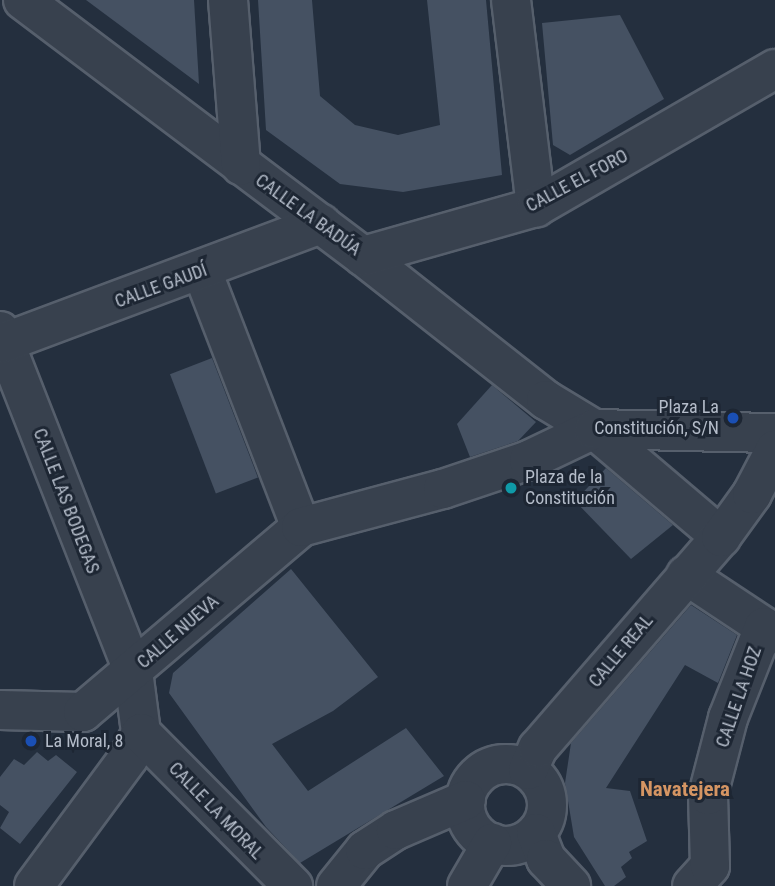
<!DOCTYPE html>
<html>
<head>
<meta charset="utf-8">
<style>
	body { margin:0 }
	#map { position:relative; width:775px; height:886px; overflow:hidden; background:#242f3e; font-family:"Roboto Condensed",sans-serif }
	div>[style] { position:absolute }
	.building>* { inset:0; background:#455162; transform-origin:0 0 }
	.roads { filter:drop-shadow(2px 0 #565f6c) drop-shadow(-2px 0 #565f6c) drop-shadow(0 2px #565f6c) drop-shadow(0 -2px #565f6c) }
	.minor>* { height:38px; margin:-19px; padding:0 19px; transform-origin:19px; border-radius:19px; background:#38414e }
	.minor>.ring { margin:-19px; padding:0; box-sizing:content-box; background:none; border:38px solid #38414e; border-radius:50% }
	.dots>* { width:19px; height:19px; translate:-50% -50%; box-sizing:border-box; border:4px solid #1d2633; border-radius:50% }
	span { translate:-50% -50%; white-space:nowrap; text-align:center; line-height:1.15; -webkit-text-stroke:6px #1d2633; paint-order:stroke }
	.street-label { font-size:18px; color:#b4bcc9 }
	.poi-label { font-size:18px; color:#b4bcc9 }
	.right { translate:-100% -50%; text-align:right }
	.left { translate:0 -50%; text-align:left }
	.quarter-label { font-size:21px; color:#d59563; font-weight:700 }
</style>
</head>
<body>
<div id="map">
	<div class="building">
		<div style="clip-path:polygon(86px 0,194px 0,199px 84px)"></div>
		<div style="clip-path:polygon(258px 0,312px 0,320px 96px,355px 125px,398px 135px,440px 125px,427px 0,486px 0,502px 175px,403px 192px,340px 184px,266px 130px)"></div>
		<div style="clip-path:polygon(620px 15px,664px 99px,570px 155px,553px 145px,542px 23px)"></div>
		<div style="left:212px;top:358px;width:128px;height:45px;rotate:69deg"></div>
		<div style="clip-path:polygon(492px 385px,536px 422px,518px 441px,470px 457px,457px 424px)"></div>
		<div style="clip-path:polygon(606px 468px,673px 525px,631px 559px,575px 501px)"></div>
		<div style="clip-path:polygon(291px 569px,378px 677px,333px 711px,272px 744px,308px 791px,406px 728px,444px 776px,300px 863px,266px 827px,169px 693px,173px 673px)"></div>
		<div style="clip-path:polygon(691px 605px,737px 635px,718px 683px,685px 665px,606px 788px,630px 791px,647px 841px,629px 852px,632px 858px,621px 867px,626px 877px,614px 886px,605px 886px,574px 837px,565px 783px,571px 743px)"></div>
		<div style="clip-path:polygon(37px 752px,48px 761px,56px 755px,77px 772px,20px 844px,0 828px,9px 812px,0 805px,0 777px,14px 759px,24px 765px)"></div>
	</div>
	<div class="roads">
		<div class="minor">
			<div style="left:23px;top:0;width:426px;rotate:37deg"></div>
			<div style="left:363px;top:256px;width:233px;rotate:38.2deg"></div>
			<div style="left:546px;top:400px;width:56px;rotate:31.1deg"></div>
			<div style="left:594px;top:429px;width:167px;rotate:40.4deg"></div>
			<div style="left:228px;top:0;width:166px;rotate:85.5deg"></div>
			<div style="left:511px;top:0;width:209px;rotate:83.1deg"></div>
			<div style="left:363px;top:256px;width:180px;rotate:-15.8deg"></div>
			<div style="left:536px;top:207px;width:276px;rotate:-30deg"></div>
			<div style="left:202px;top:271px;width:274px;rotate:68.9deg"></div>
			<div style="left:0;top:331px;width:365px;rotate:68.6deg"></div>
			<div style="left:133px;top:671px;width:63px;rotate:82.6deg"></div>
			<div style="left:141px;top:733px;width:27px;rotate:117deg"></div>
			<div style="left:129px;top:757px;width:160px;rotate:126.4deg"></div>
			<div style="left:0;top:344px;width:343px;rotate:-20.5deg"></div>
			<div style="left:686px;top:575px;width:107px;rotate:33.5deg"></div>
			<div style="left:0;top:710px;width:83px;rotate:1.4deg"></div>
			<div style="left:83px;top:712px;width:286px;rotate:-40.3deg"></div>
			<div style="left:301px;top:527px;width:147px;rotate:-15deg"></div>
			<div style="left:443px;top:489px;width:91px;rotate:-18.6deg"></div>
			<div style="left:529px;top:460px;width:72px;rotate:-25.5deg"></div>
			<div style="left:594px;top:429px;width:181px;rotate:1.3deg"></div>
			<div style="left:141px;top:733px;width:216px;rotate:45.2deg"></div>
			<div class="ring" style="left:465px;top:764px;width:44px;height:44px"></div>
			<div style="left:528px;top:770px;width:24px;rotate:-66deg"></div>
			<div style="left:538px;top:748px;width:279px;rotate:-49.1deg"></div>
			<div style="left:721px;top:537px;width:53px;rotate:-54.2deg"></div>
			<div style="left:752px;top:494px;width:50px;rotate:-62.4deg"></div>
			<div style="left:536px;top:833px;width:28px;rotate:69deg"></div>
			<div style="left:546px;top:859px;width:37px;rotate:47deg"></div>
			<div style="left:336px;top:886px;width:46px;rotate:-51.1deg"></div>
			<div style="left:365px;top:850px;width:37px;rotate:-33deg"></div>
			<div style="left:396px;top:830px;width:76px;rotate:-23.2deg"></div>
			<div style="left:467px;top:886px;width:50px;rotate:-59.8deg"></div>
			<div style="left:692px;top:886px;width:27px;rotate:-48deg"></div>
			<div style="left:710px;top:866px;width:71px;rotate:-91.6deg"></div>
			<div style="left:708px;top:795px;width:80px;rotate:-75.4deg"></div>
			<div style="left:728px;top:718px;width:98px;rotate:-68.4deg"></div>
		</div>
	</div>
	<div class="dots">
		<div style="left:733px;top:418px;background:#1a4fb4"></div>
		<div style="left:511px;top:488px;background:#0f9aa8"></div>
		<div style="left:31px;top:741px;background:#1a4fb4"></div>
	</div>
	<div class="street-label">
		<span style="left:577px;top:181px;rotate:-28deg">CALLE EL FORO</span>
		<span style="left:308px;top:215px;rotate:36deg">CALLE LA BADÚA</span>
		<span style="left:161px;top:286px;rotate:-20deg">CALLE GAUDÍ</span>
		<span style="left:66px;top:501px;rotate:69deg">CALLE LAS BODEGAS</span>
		<span style="left:178px;top:632px;rotate:-41deg">CALLE NUEVA</span>
		<span style="left:621px;top:651px;rotate:-50deg">CALLE REAL</span>
		<span style="left:739px;top:697px;rotate:-71deg">CALLE LA HOZ</span>
		<span style="left:216px;top:811px;rotate:46deg">CALLE LA MORAL</span>
	</div>
	<div class="poi-label">
		<span class="right" style="left:719px;top:418px">Plaza La<br>Constitución, S/N</span>
		<span class="left" style="left:525px;top:488px">Plaza de la<br>Constitución</span>
		<span class="left" style="left:45px;top:741px">La Moral, 8</span>
	</div>
	<div class="quarter-label">
		<span style="left:685px;top:789px">Navatejera</span>
	</div>
</div>
</body>
</html>
